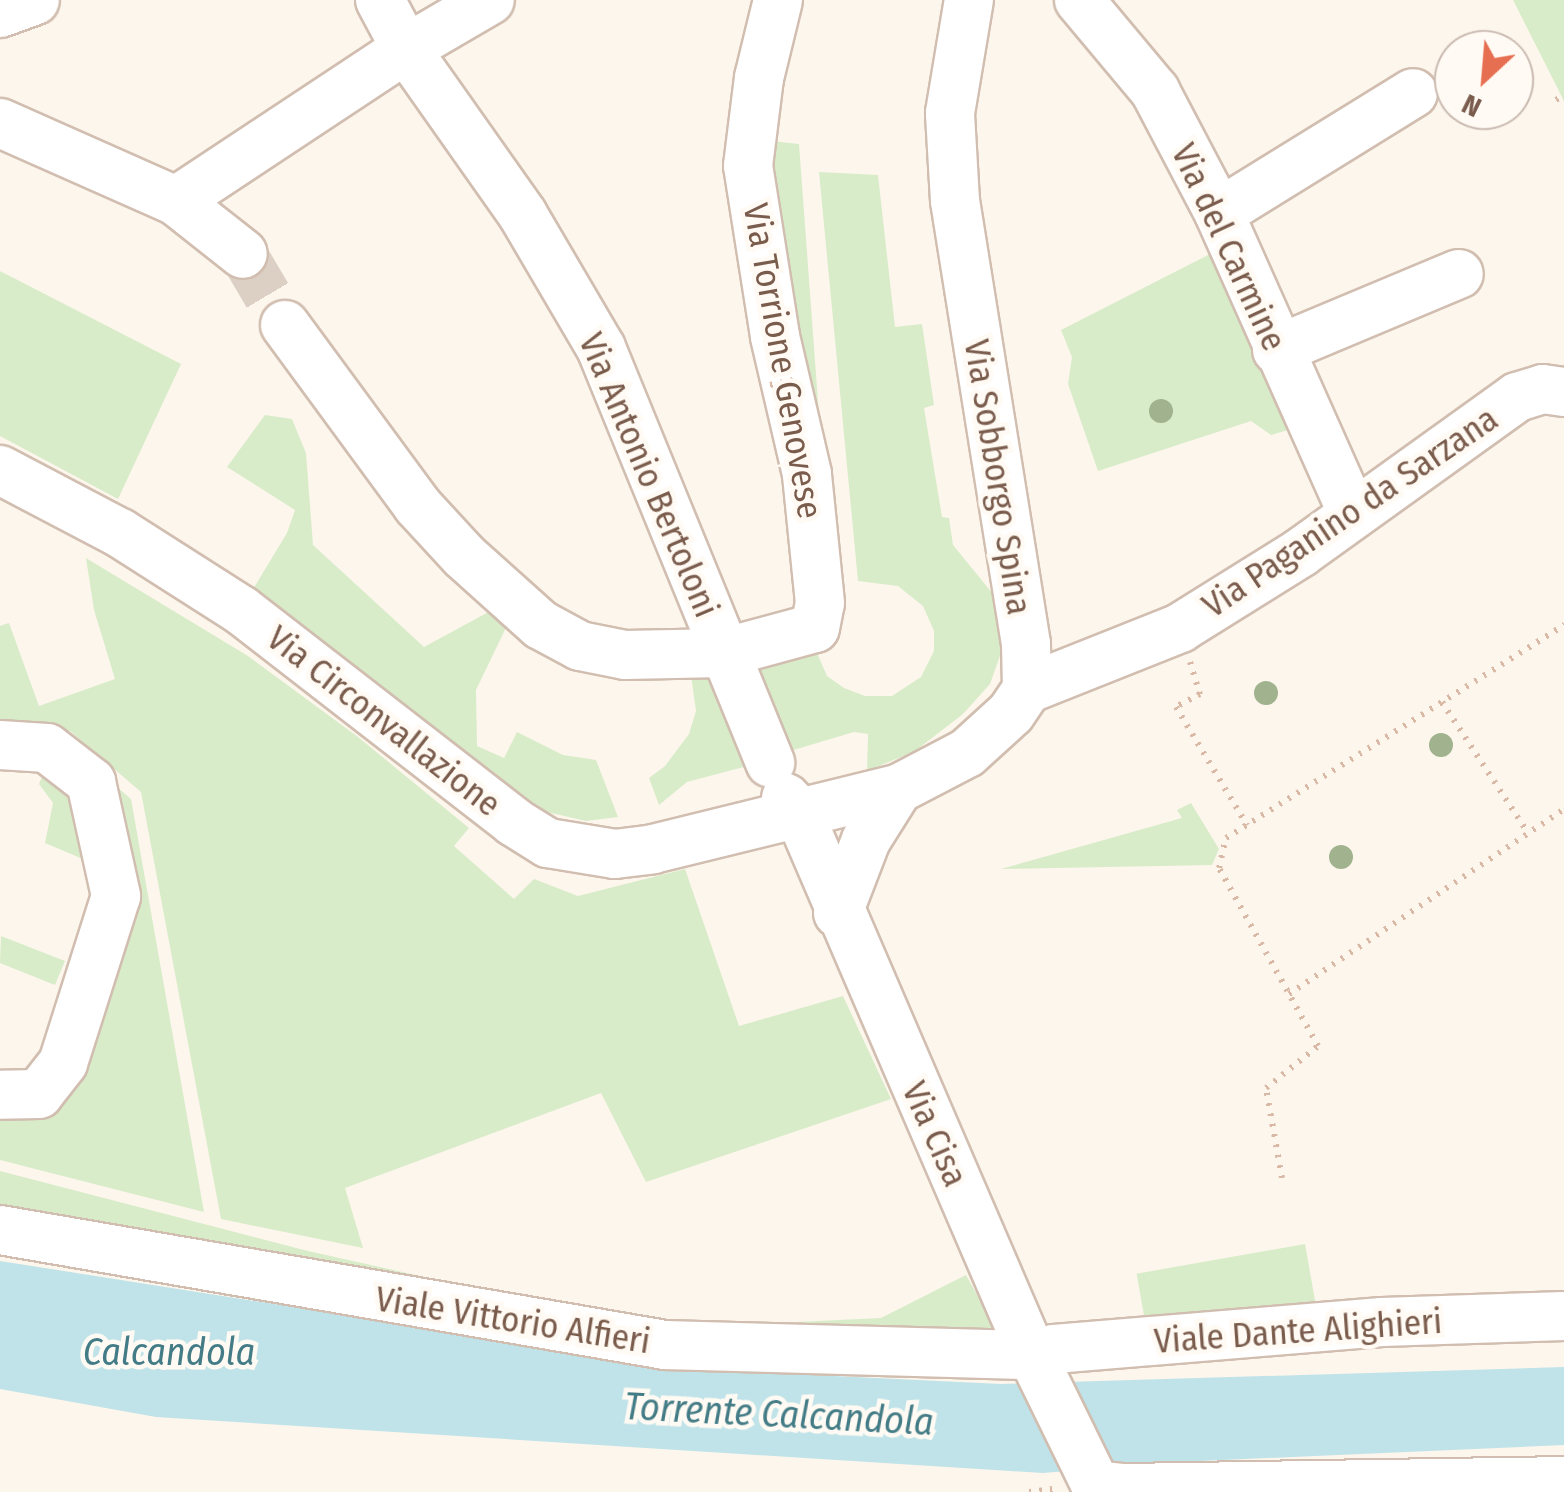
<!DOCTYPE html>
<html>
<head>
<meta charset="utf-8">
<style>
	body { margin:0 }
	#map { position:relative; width:1564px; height:1492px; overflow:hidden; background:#fdf6ec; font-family:"Fira Sans Condensed",sans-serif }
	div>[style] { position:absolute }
	.green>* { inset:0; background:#d8ecc9; transform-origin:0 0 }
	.water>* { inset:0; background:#bfe3e8 }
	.minor-tunnel>* { height:48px; margin-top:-24px; transform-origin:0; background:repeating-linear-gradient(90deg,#dcd0c4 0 48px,transparent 0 72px) }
	.path>* { height:6px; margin-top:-3px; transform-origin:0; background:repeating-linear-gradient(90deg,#d9b8a5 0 2.5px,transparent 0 10.5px) }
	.roads { filter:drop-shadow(2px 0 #d1beb0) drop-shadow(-2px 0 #d1beb0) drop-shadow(0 2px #d1beb0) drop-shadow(0 -2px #d1beb0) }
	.minor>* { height:48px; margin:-24px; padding:0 24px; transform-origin:24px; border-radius:24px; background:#fff }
	.path-bridge>* { height:6px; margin-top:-3px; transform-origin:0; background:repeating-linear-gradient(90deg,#d9b8a5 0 2.5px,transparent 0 10.5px) }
	.trees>* { width:24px; height:24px; margin:-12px; border-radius:50%; background:#a0b28e }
	span { translate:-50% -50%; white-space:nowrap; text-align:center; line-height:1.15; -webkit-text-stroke:9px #fffaf3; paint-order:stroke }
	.street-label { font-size:35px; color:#7a5c4d }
	.water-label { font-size:38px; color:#437c86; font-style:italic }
	.north { position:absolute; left:1434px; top:30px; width:100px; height:100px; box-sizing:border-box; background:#fffaf3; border:2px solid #cabbb1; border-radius:50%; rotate:206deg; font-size:28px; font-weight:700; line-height:40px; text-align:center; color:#7a5c4d }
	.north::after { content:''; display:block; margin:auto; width:35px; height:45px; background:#e76f51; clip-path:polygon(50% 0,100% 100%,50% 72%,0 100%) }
</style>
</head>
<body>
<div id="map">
	<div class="green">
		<div style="clip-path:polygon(1513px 0,1564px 0,1564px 102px,1562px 97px)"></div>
		<div style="clip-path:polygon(762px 140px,799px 144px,820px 429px,810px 432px)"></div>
		<div style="clip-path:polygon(819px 172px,878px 175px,895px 327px,922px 324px,934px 405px,924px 408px,942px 517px,949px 518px,953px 545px,993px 594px,1000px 624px,1002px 650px,990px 684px,963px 714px,915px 751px,867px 771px,868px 734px,854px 732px,780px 754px,741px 661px,814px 646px,827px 676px,844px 688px,865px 696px,892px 696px,921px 677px,934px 651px,934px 631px,923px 606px,898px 586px,858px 581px)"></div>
		<div style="clip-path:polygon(1214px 252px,1288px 430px,1271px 435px,1251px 421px,1098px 471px,1068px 384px,1072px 357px,1061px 330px)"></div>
		<div style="clip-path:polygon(0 271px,181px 364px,118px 499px,0 436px)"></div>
		<div style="clip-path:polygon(265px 415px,292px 419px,306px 453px,313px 545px,424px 647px,494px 609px,512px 615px,476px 690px,477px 746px,504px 758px,517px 732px,563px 755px,596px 760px,618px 817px,586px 821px,547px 812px,504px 785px,250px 594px,287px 533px,295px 510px,227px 467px)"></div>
		<div style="clip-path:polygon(86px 558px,248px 656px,358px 737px,469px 828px,454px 846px,514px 899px,534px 879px,578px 896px,685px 869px,739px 1026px,843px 996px,891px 1099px,646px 1182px,601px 1093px,345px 1188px,363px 1248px,221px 1219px,141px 792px,70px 731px,0 729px,0 626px,9px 623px,39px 706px,115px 679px,94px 610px)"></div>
		<div style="clip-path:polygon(710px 663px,755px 764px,687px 782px,659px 805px,649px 778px,665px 766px,689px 734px,696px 711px,690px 668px)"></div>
		<div style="clip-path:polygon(67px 745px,131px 799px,204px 1212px,0 1160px,0 1103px,46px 1098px,124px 896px)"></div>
		<div style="clip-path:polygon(45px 769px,83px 811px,90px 862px,45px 843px,53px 803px,39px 784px)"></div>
		<div style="clip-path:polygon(1191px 803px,1219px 849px,1212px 865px,1001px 869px,1182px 818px,1177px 810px)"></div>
		<div style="clip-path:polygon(1px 936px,65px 961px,55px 985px,0 963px)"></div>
		<div style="clip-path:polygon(0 1171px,308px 1251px,631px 1323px,0 1217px)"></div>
		<div style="left:1305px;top:1244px;width:61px;height:171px;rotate:80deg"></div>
		<div style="clip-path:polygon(966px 1275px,1003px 1342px,799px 1341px,797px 1322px,881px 1318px)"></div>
	</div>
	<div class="water">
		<div style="clip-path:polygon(0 1261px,688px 1369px,1001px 1384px,1564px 1367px,1564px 1445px,1178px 1462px,1043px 1473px,156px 1417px,0 1389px)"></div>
	</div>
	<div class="minor-tunnel">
		<div style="left:243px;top:254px;width:82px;rotate:59.4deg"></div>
	</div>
	<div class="path">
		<div style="left:1556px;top:100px;width:9px;rotate:-32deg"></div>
		<div style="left:1190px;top:662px;width:34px;rotate:73deg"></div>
		<div style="left:1200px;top:694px;width:27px;rotate:152deg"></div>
		<div style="left:1176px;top:707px;width:138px;rotate:59deg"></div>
		<div style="left:1442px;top:702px;width:157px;rotate:56.7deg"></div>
		<div style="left:1289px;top:994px;width:331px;rotate:-33.9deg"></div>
		<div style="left:1282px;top:1178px;width:91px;rotate:-100.1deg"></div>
		<div style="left:1266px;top:1088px;width:67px;rotate:-38.9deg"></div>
		<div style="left:1318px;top:1046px;width:204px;rotate:-119.1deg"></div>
		<div style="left:1219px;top:868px;width:31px;rotate:-77deg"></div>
		<div style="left:1226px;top:838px;width:400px;rotate:-32.2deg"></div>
		<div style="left:1029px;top:1492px;width:25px;rotate:-7deg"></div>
	</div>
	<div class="roads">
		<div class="minor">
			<div style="left:380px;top:0;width:55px;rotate:62deg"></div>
			<div style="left:406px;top:49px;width:203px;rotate:54.8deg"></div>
			<div style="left:523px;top:215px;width:154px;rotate:59.6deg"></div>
			<div style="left:601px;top:348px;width:448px;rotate:67.8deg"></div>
			<div style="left:1079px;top:0;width:119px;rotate:50.1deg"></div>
			<div style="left:1155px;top:91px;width:138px;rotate:62.3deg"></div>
			<div style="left:1219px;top:213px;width:327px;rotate:66deg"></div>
			<div style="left:0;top:13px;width:37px;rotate:-20deg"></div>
			<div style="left:0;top:123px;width:193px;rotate:23.9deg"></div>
			<div style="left:176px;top:201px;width:85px;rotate:38.3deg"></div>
			<div style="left:176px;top:201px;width:276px;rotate:-33.5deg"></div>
			<div style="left:406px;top:49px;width:97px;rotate:-30.3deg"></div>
			<div style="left:1219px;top:213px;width:228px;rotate:-31.7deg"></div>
			<div style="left:285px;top:325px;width:223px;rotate:53.7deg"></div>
			<div style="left:417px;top:505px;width:69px;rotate:47.3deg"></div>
			<div style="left:464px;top:556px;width:103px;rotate:41.9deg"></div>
			<div style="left:541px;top:625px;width:44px;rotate:28.3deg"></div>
			<div style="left:580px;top:646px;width:46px;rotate:11.3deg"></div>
			<div style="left:625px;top:655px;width:98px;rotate:-1.2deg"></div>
			<div style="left:723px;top:653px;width:95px;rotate:-15.2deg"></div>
			<div style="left:815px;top:628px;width:25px;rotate:-79deg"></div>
			<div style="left:820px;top:603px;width:130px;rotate:-95.8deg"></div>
			<div style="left:807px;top:474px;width:142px;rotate:-103.1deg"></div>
			<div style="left:775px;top:336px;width:172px;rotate:-99deg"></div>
			<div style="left:748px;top:166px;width:89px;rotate:-82.9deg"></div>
			<div style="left:759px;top:78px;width:80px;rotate:-76.3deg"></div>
			<div style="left:1277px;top:350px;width:197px;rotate:-22.7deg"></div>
			<div style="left:0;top:470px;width:136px;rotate:27.7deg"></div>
			<div style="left:120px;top:533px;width:143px;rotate:32.5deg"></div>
			<div style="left:241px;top:610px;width:346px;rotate:37.8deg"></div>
			<div style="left:514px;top:822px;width:40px;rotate:32deg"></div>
			<div style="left:548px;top:843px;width:68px;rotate:9.3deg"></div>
			<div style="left:615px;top:854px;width:38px;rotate:-7deg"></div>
			<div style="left:653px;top:849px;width:252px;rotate:-13.8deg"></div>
			<div style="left:898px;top:789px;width:78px;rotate:-27.6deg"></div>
			<div style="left:967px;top:753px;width:59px;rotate:-42.3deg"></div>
			<div style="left:1011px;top:713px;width:29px;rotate:-56deg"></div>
			<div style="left:1027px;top:689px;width:45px;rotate:-91.3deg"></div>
			<div style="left:1026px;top:644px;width:449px;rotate:-99.1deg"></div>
			<div style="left:955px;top:201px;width:88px;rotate:-93.3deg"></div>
			<div style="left:950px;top:113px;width:115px;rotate:-80.5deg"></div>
			<div style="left:1027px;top:689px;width:165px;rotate:-21.7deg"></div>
			<div style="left:1180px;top:628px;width:142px;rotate:-32deg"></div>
			<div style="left:1300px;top:553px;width:267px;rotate:-35.7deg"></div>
			<div style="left:1517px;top:397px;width:27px;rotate:-17deg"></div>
			<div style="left:1543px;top:389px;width:21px;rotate:8deg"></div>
			<div style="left:0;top:745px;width:47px;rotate:3.7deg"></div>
			<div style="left:47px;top:748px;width:56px;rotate:37.7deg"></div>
			<div style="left:91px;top:782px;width:117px;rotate:77.6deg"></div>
			<div style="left:116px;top:896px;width:175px;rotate:107.6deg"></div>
			<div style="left:63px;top:1063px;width:39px;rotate:128deg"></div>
			<div style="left:39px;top:1094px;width:39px;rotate:179deg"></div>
			<div style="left:786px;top:798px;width:18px;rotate:47deg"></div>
			<div style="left:798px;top:811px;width:592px;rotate:66.73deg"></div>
			<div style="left:1032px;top:1355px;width:153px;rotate:63.9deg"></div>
			<div style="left:838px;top:913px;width:78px;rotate:-69deg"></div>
			<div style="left:866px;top:840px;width:60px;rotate:-57.9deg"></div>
			<div style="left:0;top:1230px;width:675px;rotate:9.81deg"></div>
			<div style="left:665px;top:1345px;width:367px;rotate:1.6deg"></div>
			<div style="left:1032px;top:1355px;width:23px;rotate:-15deg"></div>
			<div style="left:1054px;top:1349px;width:329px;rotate:-4.7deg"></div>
			<div style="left:1382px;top:1322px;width:182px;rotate:-1.9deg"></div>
			<div style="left:1095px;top:1485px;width:29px;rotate:6deg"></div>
			<div style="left:1124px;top:1488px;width:440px;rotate:-0.9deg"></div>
		</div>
	</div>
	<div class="path-bridge">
		<div style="left:770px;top:385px;width:25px;rotate:-12deg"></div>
	</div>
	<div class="trees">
		<div style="left:1161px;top:411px"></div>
		<div style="left:1266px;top:693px"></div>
		<div style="left:1441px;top:745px"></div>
		<div style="left:1341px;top:857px"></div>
	</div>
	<div class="street-label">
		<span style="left:1229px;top:247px;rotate:65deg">Via del Carmine</span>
		<span style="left:783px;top:361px;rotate:80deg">Via Torrione Genovese</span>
		<span style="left:649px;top:475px;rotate:67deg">Via Antonio Bertoloni</span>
		<span style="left:998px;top:477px;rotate:81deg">Via Sobborgo Spina</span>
		<span style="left:1350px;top:512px;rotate:-34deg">Via Paganino da Sarzana</span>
		<span style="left:384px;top:721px;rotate:38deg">Via Circonvallazione</span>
		<span style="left:935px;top:1134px;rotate:66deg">Via Cisa</span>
		<span style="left:513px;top:1320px;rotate:9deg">Viale Vittorio Alfieri</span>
		<span style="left:1298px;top:1331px;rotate:-4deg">Viale Dante Alighieri</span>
	</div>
	<div class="water-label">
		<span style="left:169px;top:1353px">Calcandola</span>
		<span style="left:779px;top:1415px;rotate:3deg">Torrente Calcandola</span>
	</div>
	<div class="north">N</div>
</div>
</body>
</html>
